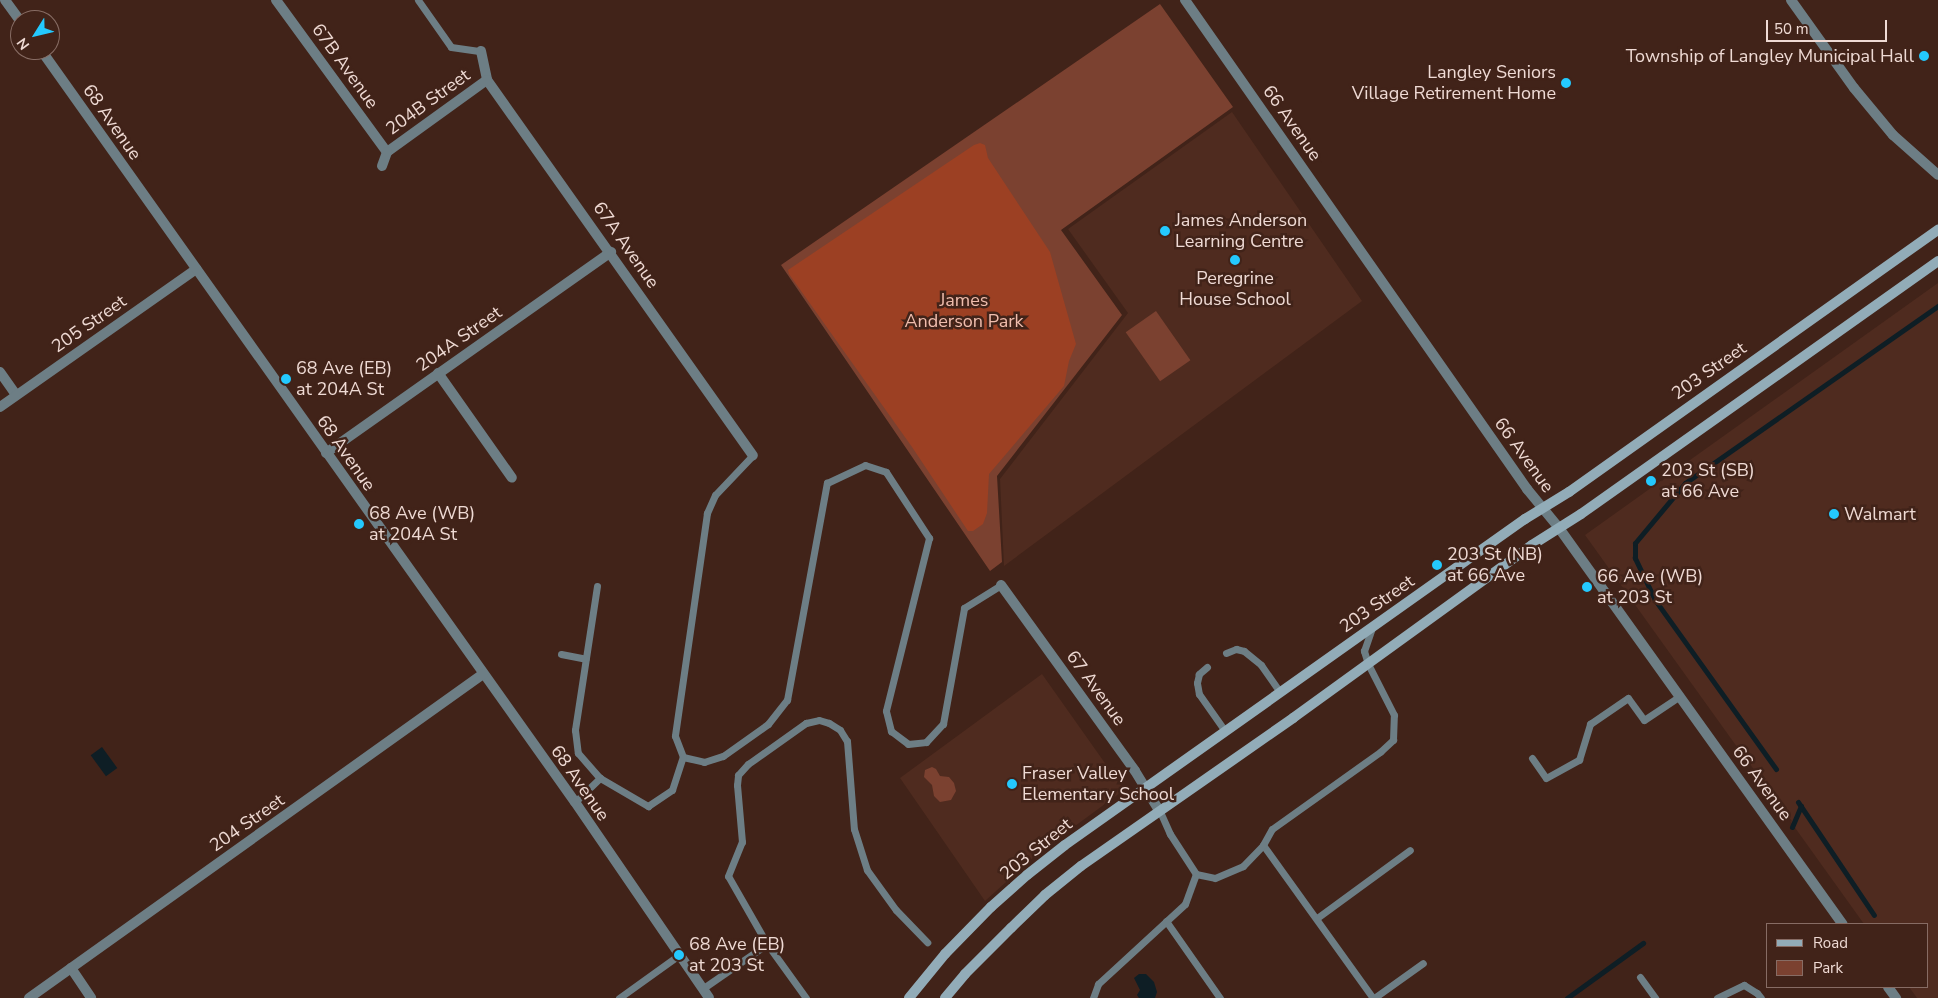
<!DOCTYPE html>
<html>
<head>
<meta charset="utf-8">
<style>
	body { margin:0 }
	#map { position:relative; width:1938px; height:998px; overflow:hidden; background:#412319; font-family:"Nunito Sans",sans-serif }
	div>[style] { position:absolute }
	.built>* { inset:0; background:#4f2b1f }
	.green>* { inset:0; background:#7b4130; transform-origin:0 0 }
	.forest>* { inset:0; background:#9c4023 }
	.water>* { inset:0; background:#0e1e25; transform-origin:0 0 }
	.stream>* { height:5px; margin:-2.5px; padding:0 2.5px; transform-origin:2.5px; border-radius:2.5px; background:#0e1e25 }
	.service>* { height:7px; margin:-3.5px; padding:0 3.5px; transform-origin:3.5px; border-radius:3.5px; background:#6d7e85 }
	.minor>* { height:10px; margin:-5px; padding:0 5px; transform-origin:5px; border-radius:5px; background:#6d7e85 }
	.tertiary>* { height:10px; margin:-5px; padding:0 5px; transform-origin:5px; border-radius:5px; background:#6d7e85 }
	.secondary>* { height:10px; margin:-5px; padding:0 5px; transform-origin:5px; border-radius:5px; background:#92acb8 }
	.dots>* { width:14px; height:14px; translate:-50% -50%; box-sizing:border-box; border:2px solid #412319; border-radius:50% }
	span { translate:-50% -50%; white-space:nowrap; text-align:center; line-height:1.15; -webkit-text-stroke:5px #412319; paint-order:stroke }
	.poi-label { font-size:18px; color:#efdad4 }
	.right { translate:-100% -50%; text-align:right }
	.left { translate:0 -50%; text-align:left }
	.street-label { font-size:18px; color:#efdad4 }
	.park-label { font-size:18px; color:#f0bdad }
	.legend { position:absolute; left:1766px; top:923px; width:162px; height:65px; box-sizing:border-box; background:#412319; border:1px solid #876c64; margin:0; padding:6px 9px; list-style:none; font-size:15px; color:#efdad4 }
	.legend li { display:flex; align-items:center; gap:10px; height:25px }
	.legend b { width:25px; border:1px solid #876c64 }
	.north { position:absolute; left:10px; top:10px; width:50px; height:50px; box-sizing:border-box; background:#412319; border:1px solid #876c64; border-radius:50%; rotate:234deg; font-size:14px; font-weight:700; line-height:20px; text-align:center; color:#efdad4 }
	.north::after { content:''; display:block; margin:auto; width:18px; height:22px; background:#24c9fe; clip-path:polygon(50% 0,100% 100%,50% 72%,0 100%) }
	.scale { position:absolute; left:1766px; top:20px; width:121px; height:22px; box-sizing:border-box; border:2px solid #efdad4; border-top:0; padding-left:6px; font-size:15px; line-height:18px; white-space:nowrap; color:#efdad4; -webkit-text-stroke:4px #412319; paint-order:stroke }
</style>
</head>
<body>
<div id="map">
	<div class="built">
		<div style="clip-path:polygon(1232px 112px,1362px 301px,1004px 566px,1000px 479px,1128px 313px,1068px 229px)"></div>
		<div style="clip-path:polygon(1938px 283px,1938px 998px,1917px 998px,1909px 987px,1927px 987px,1927px 924px,1864px 924px,1585px 535px)"></div>
		<div style="clip-path:polygon(1042px 674px,1124px 790px,1037px 854px,985px 901px,900px 778px)"></div>
	</div>
	<div class="green">
		<div style="clip-path:polygon(1160px 4px,1233px 107px,1061px 230px,1122px 315px,997px 476px,1002px 562px,990px 571px,781px 265px)"></div>
		<div style="left:1156px;top:311px;width:60px;height:37px;rotate:55deg"></div>
		<div style="clip-path:polygon(932px 767px,936px 769px,940px 776px,949px 777px,954px 783px,956px 791px,951px 800px,940px 802px,934px 796px,932px 785px,924px 777px,925px 770px)"></div>
	</div>
	<div class="forest">
		<div style="clip-path:polygon(980px 143px,985px 145px,988px 158px,1050px 252px,1076px 344px,1069px 361px,1064px 386px,989px 474px,987px 513px,983px 524px,973px 531px,968px 531px,912px 447px,789px 274px,788px 270px,974px 145px)"></div>
	</div>
	<div class="water">
		<div style="left:102px;top:747px;width:26px;height:14px;rotate:54deg"></div>
		<div style="clip-path:polygon(1139px 974px,1146px 974px,1154px 982px,1157px 992px,1155px 998px,1139px 998px,1137px 995px,1140px 990px,1134px 978px)"></div>
	</div>
	<div class="stream">
		<div style="left:1776px;top:769px;width:208px;rotate:-125.6deg"></div>
		<div style="left:1655px;top:600px;width:47px;rotate:-115.5deg"></div>
		<div style="left:1635px;top:558px;width:15px;rotate:-90deg"></div>
		<div style="left:1635px;top:543px;width:78px;rotate:-50.2deg"></div>
		<div style="left:1685px;top:483px;width:309px;rotate:-35deg"></div>
		<div style="left:1798px;top:802px;width:136px;rotate:56.1deg"></div>
		<div style="left:1792px;top:827px;width:23px;rotate:-67deg"></div>
		<div style="left:1567px;top:998px;width:94px;rotate:-35.9deg"></div>
	</div>
	<div class="service">
		<div style="left:418px;top:0;width:57px;rotate:54.9deg"></div>
		<div style="left:451px;top:47px;width:30px;rotate:8deg"></div>
		<div style="left:753px;top:455px;width:55px;rotate:133.5deg"></div>
		<div style="left:715px;top:495px;width:20px;rotate:114deg"></div>
		<div style="left:707px;top:513px;width:225px;rotate:98.2deg"></div>
		<div style="left:675px;top:736px;width:22px;rotate:69deg"></div>
		<div style="left:683px;top:757px;width:22px;rotate:13deg"></div>
		<div style="left:704px;top:762px;width:20px;rotate:-18deg"></div>
		<div style="left:723px;top:756px;width:55px;rotate:-35.4deg"></div>
		<div style="left:768px;top:724px;width:31px;rotate:-52deg"></div>
		<div style="left:787px;top:700px;width:221px;rotate:-79.6deg"></div>
		<div style="left:827px;top:483px;width:42px;rotate:-25.3deg"></div>
		<div style="left:865px;top:465px;width:22px;rotate:18deg"></div>
		<div style="left:886px;top:472px;width:79px;rotate:56.9deg"></div>
		<div style="left:929px;top:538px;width:178px;rotate:104deg"></div>
		<div style="left:886px;top:711px;width:21px;rotate:76deg"></div>
		<div style="left:891px;top:731px;width:21px;rotate:37deg"></div>
		<div style="left:908px;top:744px;width:18px;rotate:-6deg"></div>
		<div style="left:926px;top:742px;width:25px;rotate:-47deg"></div>
		<div style="left:943px;top:724px;width:118px;rotate:-79.7deg"></div>
		<div style="left:964px;top:608px;width:44px;rotate:-31.9deg"></div>
		<div style="left:597px;top:586px;width:146px;rotate:98.7deg"></div>
		<div style="left:575px;top:730px;width:23px;rotate:83deg"></div>
		<div style="left:578px;top:753px;width:33px;rotate:49deg"></div>
		<div style="left:600px;top:778px;width:56px;rotate:30.3deg"></div>
		<div style="left:648px;top:806px;width:29px;rotate:-34deg"></div>
		<div style="left:672px;top:790px;width:35px;rotate:-72deg"></div>
		<div style="left:1226px;top:653px;width:11px;rotate:-22deg"></div>
		<div style="left:1236px;top:649px;width:8px;rotate:14deg"></div>
		<div style="left:1244px;top:651px;width:22px;rotate:39deg"></div>
		<div style="left:1261px;top:665px;width:33px;rotate:55deg"></div>
		<div style="left:561px;top:654px;width:25px;rotate:11deg"></div>
		<div style="left:1207px;top:667px;width:11px;rotate:139deg"></div>
		<div style="left:1199px;top:674px;width:9px;rotate:103deg"></div>
		<div style="left:1197px;top:683px;width:11px;rotate:80deg"></div>
		<div style="left:1199px;top:694px;width:45px;rotate:54.9deg"></div>
		<div style="left:1532px;top:758px;width:24px;rotate:55deg"></div>
		<div style="left:1546px;top:778px;width:38px;rotate:-29deg"></div>
		<div style="left:1579px;top:760px;width:38px;rotate:-73deg"></div>
		<div style="left:1590px;top:724px;width:46px;rotate:-34.4deg"></div>
		<div style="left:1628px;top:698px;width:27px;rotate:54deg"></div>
		<div style="left:1644px;top:720px;width:43px;rotate:-33.7deg"></div>
		<div style="left:575px;top:802px;width:35px;rotate:-44deg"></div>
		<div style="left:1263px;top:845px;width:188px;rotate:54.3deg"></div>
		<div style="left:1196px;top:874px;width:19px;rotate:12deg"></div>
		<div style="left:1215px;top:878px;width:30px;rotate:-23deg"></div>
		<div style="left:1243px;top:866px;width:29px;rotate:-46deg"></div>
		<div style="left:1263px;top:845px;width:18px;rotate:-61deg"></div>
		<div style="left:1272px;top:829px;width:133px;rotate:-35.5deg"></div>
		<div style="left:1380px;top:752px;width:18px;rotate:-43deg"></div>
		<div style="left:1393px;top:740px;width:25px;rotate:-88deg"></div>
		<div style="left:1394px;top:715px;width:57px;rotate:-117deg"></div>
		<div style="left:1368px;top:664px;width:14px;rotate:-107deg"></div>
		<div style="left:1364px;top:651px;width:24px;rotate:-71deg"></div>
		<div style="left:1317px;top:918px;width:115px;rotate:-36.2deg"></div>
		<div style="left:1166px;top:921px;width:94px;rotate:55deg"></div>
		<div style="left:1640px;top:977px;width:26px;rotate:54deg"></div>
		<div style="left:702px;top:989px;width:79px;rotate:-34.7deg"></div>
		<div style="left:619px;top:998px;width:74px;rotate:-35.6deg"></div>
		<div style="left:806px;top:998px;width:67px;rotate:-125.8deg"></div>
		<div style="left:767px;top:944px;width:78px;rotate:-119.8deg"></div>
		<div style="left:728px;top:876px;width:37px;rotate:-68deg"></div>
		<div style="left:742px;top:842px;width:57px;rotate:-95deg"></div>
		<div style="left:737px;top:785px;width:10px;rotate:-84deg"></div>
		<div style="left:738px;top:775px;width:15px;rotate:-48deg"></div>
		<div style="left:748px;top:764px;width:71px;rotate:-35.3deg"></div>
		<div style="left:806px;top:723px;width:13px;rotate:-13deg"></div>
		<div style="left:819px;top:720px;width:10px;rotate:17deg"></div>
		<div style="left:829px;top:723px;width:13px;rotate:32deg"></div>
		<div style="left:840px;top:730px;width:13px;rotate:58deg"></div>
		<div style="left:847px;top:741px;width:88px;rotate:85.5deg"></div>
		<div style="left:854px;top:829px;width:43px;rotate:72.4deg"></div>
		<div style="left:867px;top:870px;width:49px;rotate:54.1deg"></div>
		<div style="left:896px;top:910px;width:45px;rotate:45.9deg"></div>
		<div style="left:1093px;top:998px;width:15px;rotate:-70deg"></div>
		<div style="left:1098px;top:984px;width:118px;rotate:-42.6deg"></div>
		<div style="left:1185px;top:904px;width:32px;rotate:-70deg"></div>
		<div style="left:1196px;top:874px;width:48px;rotate:-123deg"></div>
		<div style="left:1170px;top:834px;width:24px;rotate:-114deg"></div>
		<div style="left:1374px;top:998px;width:60px;rotate:-35.5deg"></div>
		<div style="left:1717px;top:998px;width:30px;rotate:-26deg"></div>
		<div style="left:1744px;top:985px;width:15px;rotate:32deg"></div>
		<div style="left:1757px;top:993px;width:6px;rotate:51deg"></div>
	</div>
	<div class="minor">
		<div style="left:276px;top:0;width:188px;rotate:53.9deg"></div>
		<div style="left:481px;top:51px;width:30px;rotate:78deg"></div>
		<div style="left:487px;top:80px;width:460px;rotate:54.7deg"></div>
		<div style="left:387px;top:152px;width:123px;rotate:-35.8deg"></div>
		<div style="left:382px;top:166px;width:15px;rotate:-70deg"></div>
		<div style="left:0;top:372px;width:28px;rotate:55deg"></div>
		<div style="left:438px;top:373px;width:128px;rotate:54.8deg"></div>
		<div style="left:0;top:407px;width:240px;rotate:-35.1deg"></div>
		<div style="left:326px;top:453px;width:349px;rotate:-35.2deg"></div>
		<div style="left:1001px;top:585px;width:229px;rotate:54.2deg"></div>
		<div style="left:1135px;top:771px;width:48px;rotate:58.6deg"></div>
		<div style="left:71px;top:968px;width:36px;rotate:56deg"></div>
	</div>
	<div class="tertiary">
		<div style="left:5px;top:0;width:26px;rotate:54deg"></div>
		<div style="left:1185px;top:0;width:597px;rotate:55.03deg"></div>
		<div style="left:1527px;top:489px;width:50px;rotate:50.6deg"></div>
		<div style="left:1559px;top:528px;width:487px;rotate:54.4deg"></div>
		<div style="left:1791px;top:0;width:108px;rotate:54.4deg"></div>
		<div style="left:1854px;top:88px;width:61px;rotate:50.3deg"></div>
		<div style="left:1893px;top:135px;width:60px;rotate:41.6deg"></div>
		<div style="left:41px;top:50px;width:922px;rotate:54.62deg"></div>
		<div style="left:575px;top:802px;width:237px;rotate:55.6deg"></div>
		<div style="left:1888px;top:987px;width:14px;rotate:54deg"></div>
		<div style="left:29px;top:998px;width:558px;rotate:-35.51deg"></div>
	</div>
	<div class="secondary">
		<div style="left:909px;top:998px;width:57px;rotate:-50.7deg"></div>
		<div style="left:945px;top:954px;width:66px;rotate:-45.6deg"></div>
		<div style="left:991px;top:907px;width:48px;rotate:-41.6deg"></div>
		<div style="left:1027px;top:875px;width:48px;rotate:-38.3deg"></div>
		<div style="left:1065px;top:845px;width:564px;rotate:-35.33deg"></div>
		<div style="left:1525px;top:519px;width:52px;rotate:-31.5deg"></div>
		<div style="left:1569px;top:492px;width:453px;rotate:-35.4deg"></div>
		<div style="left:945px;top:998px;width:31px;rotate:-50deg"></div>
		<div style="left:965px;top:974px;width:65px;rotate:-45deg"></div>
		<div style="left:1011px;top:928px;width:47px;rotate:-44.1deg"></div>
		<div style="left:1045px;top:895px;width:46px;rotate:-38.9deg"></div>
		<div style="left:1081px;top:866px;width:259px;rotate:-34.9deg"></div>
		<div style="left:1293px;top:718px;width:295px;rotate:-35.9deg"></div>
		<div style="left:1532px;top:545px;width:58px;rotate:-32.3deg"></div>
		<div style="left:1581px;top:514px;width:438px;rotate:-35.3deg"></div>
	</div>
	<div class="dots">
		<div style="left:1924px;top:56px;background:#24c9fe"></div>
		<div style="left:1566px;top:83px;background:#24c9fe"></div>
		<div style="left:1165px;top:231px;background:#24c9fe"></div>
		<div style="left:1235px;top:260px;background:#24c9fe"></div>
		<div style="left:286px;top:379px;background:#24c9fe"></div>
		<div style="left:1651px;top:481px;background:#24c9fe"></div>
		<div style="left:1834px;top:514px;background:#24c9fe"></div>
		<div style="left:359px;top:524px;background:#24c9fe"></div>
		<div style="left:1437px;top:565px;background:#24c9fe"></div>
		<div style="left:1587px;top:587px;background:#24c9fe"></div>
		<div style="left:1012px;top:784px;background:#24c9fe"></div>
		<div style="left:679px;top:955px;background:#24c9fe"></div>
	</div>
	<div class="poi-label">
		<span class="right" style="left:1914px;top:56px">Township of Langley Municipal Hall</span>
		<span class="right" style="left:1556px;top:83px">Langley Seniors<br>Village Retirement Home</span>
		<span class="left" style="left:1175px;top:231px">James Anderson<br>Learning Centre</span>
		<span style="left:1235px;top:289px">Peregrine<br>House School</span>
		<span class="left" style="left:296px;top:379px">68 Ave (EB)<br>at 204A St</span>
		<span class="left" style="left:1661px;top:481px">203 St (SB)<br>at 66 Ave</span>
		<span class="left" style="left:369px;top:524px">68 Ave (WB)<br>at 204A St</span>
		<span class="left" style="left:1844px;top:514px">Walmart</span>
		<span class="left" style="left:1447px;top:565px">203 St (NB)<br>at 66 Ave</span>
		<span class="left" style="left:1597px;top:587px">66 Ave (WB)<br>at 203 St</span>
		<span class="left" style="left:1022px;top:784px">Fraser Valley<br>Elementary School</span>
		<span class="left" style="left:689px;top:955px">68 Ave (EB)<br>at 203 St</span>
	</div>
	<div class="street-label">
		<span style="left:345px;top:66px;rotate:54deg">67B Avenue</span>
		<span style="left:428px;top:102px;rotate:-36deg">204B Street</span>
		<span style="left:112px;top:122px;rotate:55deg">68 Avenue</span>
		<span style="left:1292px;top:123px;rotate:55deg">66 Avenue</span>
		<span style="left:626px;top:245px;rotate:55deg">67A Avenue</span>
		<span style="left:89px;top:324px;rotate:-35deg">205 Street</span>
		<span style="left:459px;top:339px;rotate:-35deg">204A Street</span>
		<span style="left:1709px;top:371px;rotate:-35deg">203 Street</span>
		<span style="left:346px;top:453px;rotate:55deg">68 Avenue</span>
		<span style="left:1524px;top:455px;rotate:54deg">66 Avenue</span>
		<span style="left:1377px;top:604px;rotate:-35deg">203 Street</span>
		<span style="left:1096px;top:688px;rotate:54deg">67 Avenue</span>
		<span style="left:580px;top:783px;rotate:55deg">68 Avenue</span>
		<span style="left:1762px;top:783px;rotate:54deg">66 Avenue</span>
		<span style="left:247px;top:823px;rotate:-35deg">204 Street</span>
		<span style="left:1036px;top:849px;rotate:-39deg">203 Street</span>
	</div>
	<div class="park-label">
		<span style="left:964px;top:311px">James<br>Anderson Park</span>
	</div>
	<ul class="legend">
	<li><b style="height:6px;background:#92acb8"></b>Road</li>
	<li><b style="height:14px;background:#7b4130"></b>Park</li>
	</ul>
	<div class="north">N</div>
	<div class="scale">50 m</div>
</div>
</body>
</html>
